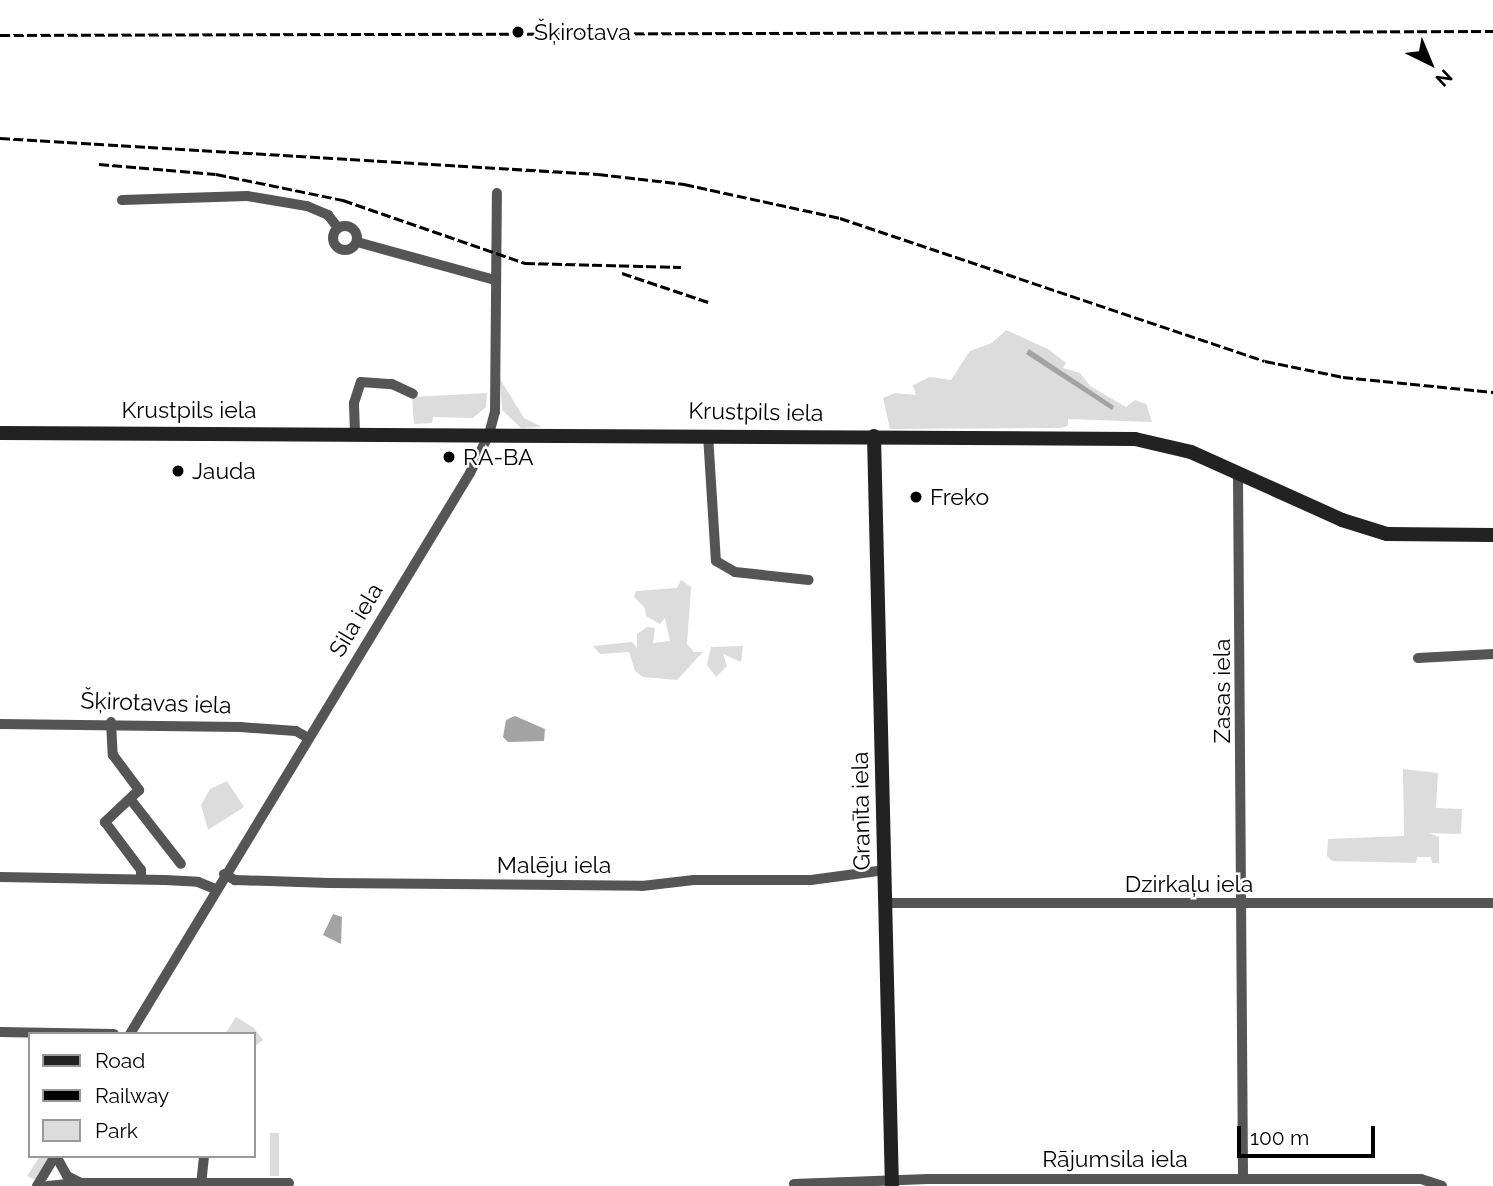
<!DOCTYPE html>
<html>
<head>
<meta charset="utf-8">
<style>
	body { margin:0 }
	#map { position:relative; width:1493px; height:1186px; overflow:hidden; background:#fff; font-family:Raleway,sans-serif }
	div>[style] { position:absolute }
	.green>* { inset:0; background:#dcdcdc; transform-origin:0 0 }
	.water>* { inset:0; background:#a3a3a3 }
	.street>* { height:10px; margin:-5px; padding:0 5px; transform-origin:5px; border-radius:5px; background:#555 }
	.street>.ring { margin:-5px; padding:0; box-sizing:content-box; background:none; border:10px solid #555; border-radius:50% }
	.secondary>* { height:14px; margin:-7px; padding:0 7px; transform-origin:7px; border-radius:7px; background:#222 }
	.rail>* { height:2.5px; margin-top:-1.25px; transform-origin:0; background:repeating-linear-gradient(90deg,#000 0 10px,transparent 0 13.5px) }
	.dots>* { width:19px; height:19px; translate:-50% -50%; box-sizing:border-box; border:4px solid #fff; border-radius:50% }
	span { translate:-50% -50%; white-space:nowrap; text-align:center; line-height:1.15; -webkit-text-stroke:5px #fff; paint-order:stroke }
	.poi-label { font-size:23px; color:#000 }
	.left { translate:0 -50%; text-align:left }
	.street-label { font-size:23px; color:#000 }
	.legend { position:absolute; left:28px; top:1032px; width:228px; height:126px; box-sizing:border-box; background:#fff; border:2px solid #999; margin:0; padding:9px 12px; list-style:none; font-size:21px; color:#000 }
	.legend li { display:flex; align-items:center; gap:14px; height:35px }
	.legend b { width:35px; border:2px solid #999 }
	.north { position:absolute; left:1395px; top:28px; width:70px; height:70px; -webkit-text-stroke:5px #fff; paint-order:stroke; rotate:137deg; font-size:19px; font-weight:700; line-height:28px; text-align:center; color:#000 }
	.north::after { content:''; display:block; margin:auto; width:24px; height:32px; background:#000; clip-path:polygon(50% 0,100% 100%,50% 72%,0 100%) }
	.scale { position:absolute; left:1237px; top:1126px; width:138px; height:32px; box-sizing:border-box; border:4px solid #000; border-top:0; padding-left:9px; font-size:21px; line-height:24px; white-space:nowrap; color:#000; -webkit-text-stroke:5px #fff; paint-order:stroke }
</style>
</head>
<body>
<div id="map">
	<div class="green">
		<div style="clip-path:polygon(1006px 330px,1048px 349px,1066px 363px,1063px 368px,1080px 373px,1090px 386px,1126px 407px,1135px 400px,1146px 404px,1152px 422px,1068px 419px,1068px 426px,1060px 428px,890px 429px,883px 398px,895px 393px,916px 395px,913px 385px,930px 377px,951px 380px,970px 351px,992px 343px)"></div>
		<div style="clip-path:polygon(500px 379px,524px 418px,542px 427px,521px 428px,502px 410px)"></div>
		<div style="clip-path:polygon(487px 393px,486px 407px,473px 418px,433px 417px,432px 423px,414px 424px,412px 397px)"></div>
		<div style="clip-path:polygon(681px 580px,691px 587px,687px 644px,694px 652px,703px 652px,677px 680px,643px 677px,635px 671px,629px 652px,600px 654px,593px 646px,632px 642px,637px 648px,637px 634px,647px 627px,655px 628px,653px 643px,670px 641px,665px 618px,660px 624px,646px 616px,645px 608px,634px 597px,636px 591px,677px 588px)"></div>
		<div style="clip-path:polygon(743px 646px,741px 662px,723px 654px,727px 666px,716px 677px,707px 665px,711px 647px)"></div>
		<div style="clip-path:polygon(1403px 769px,1438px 773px,1436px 808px,1462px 809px,1461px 834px,1429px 833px,1439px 837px,1439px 863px,1432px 863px,1431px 857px,1417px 857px,1416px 863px,1332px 861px,1327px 856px,1328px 839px,1404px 836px)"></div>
		<div style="clip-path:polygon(227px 781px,244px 807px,208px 830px,201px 805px,210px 789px)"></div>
		<div style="clip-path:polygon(236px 1017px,254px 1028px,263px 1040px,254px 1047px,254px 1034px,225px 1034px)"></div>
		<div style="left:270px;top:1133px;width:9px;height:43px"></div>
		<div style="clip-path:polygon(40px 1156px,50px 1156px,35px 1180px,27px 1176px)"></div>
	</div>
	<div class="water">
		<div style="clip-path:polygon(1029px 349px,1114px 406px,1112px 410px,1026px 354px)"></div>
		<div style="clip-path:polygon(515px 716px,545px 729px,544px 741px,508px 742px,503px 737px,506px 720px)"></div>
		<div style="clip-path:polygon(333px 914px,342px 917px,341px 944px,323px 935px)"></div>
	</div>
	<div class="street">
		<div style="left:122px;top:200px;width:125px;rotate:-1.8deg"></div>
		<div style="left:247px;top:196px;width:61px;rotate:9.5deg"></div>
		<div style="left:307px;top:206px;width:23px;rotate:23deg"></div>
		<div style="left:328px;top:215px;width:16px;rotate:52deg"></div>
		<div class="ring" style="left:333px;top:226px;width:14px;height:14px"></div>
		<div style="left:357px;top:242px;width:143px;rotate:15.4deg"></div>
		<div style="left:355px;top:433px;width:30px;rotate:-92deg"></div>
		<div style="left:354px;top:403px;width:22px;rotate:-72deg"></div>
		<div style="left:361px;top:382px;width:31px;rotate:4deg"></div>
		<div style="left:392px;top:384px;width:23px;rotate:25deg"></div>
		<div style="left:708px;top:435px;width:126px;rotate:86.4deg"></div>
		<div style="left:716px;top:561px;width:22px;rotate:30deg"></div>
		<div style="left:735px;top:572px;width:74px;rotate:6.2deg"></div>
		<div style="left:1238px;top:476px;width:703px;rotate:89.59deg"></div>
		<div style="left:1418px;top:658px;width:75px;rotate:-3.1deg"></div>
		<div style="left:111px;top:722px;width:33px;rotate:87deg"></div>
		<div style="left:113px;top:755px;width:44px;rotate:53.4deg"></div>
		<div style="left:139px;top:790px;width:47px;rotate:136.7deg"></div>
		<div style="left:105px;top:822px;width:60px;rotate:53.1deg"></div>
		<div style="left:141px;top:870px;width:9px;rotate:90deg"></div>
		<div style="left:0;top:724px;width:240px;rotate:0.7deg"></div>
		<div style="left:240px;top:727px;width:56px;rotate:4.1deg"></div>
		<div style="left:296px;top:731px;width:14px;rotate:30deg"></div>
		<div style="left:131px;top:800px;width:81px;rotate:52deg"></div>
		<div style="left:224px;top:874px;width:13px;rotate:29deg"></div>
		<div style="left:235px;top:880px;width:94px;rotate:1.8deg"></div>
		<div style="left:329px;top:883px;width:313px;rotate:0.5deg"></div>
		<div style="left:642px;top:886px;width:52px;rotate:-6.6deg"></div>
		<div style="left:694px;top:880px;width:117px"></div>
		<div style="left:811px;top:880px;width:75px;rotate:-7.7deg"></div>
		<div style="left:0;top:877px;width:165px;rotate:1deg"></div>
		<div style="left:165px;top:880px;width:33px;rotate:3deg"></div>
		<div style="left:198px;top:882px;width:18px;rotate:22deg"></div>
		<div style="left:885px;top:903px;width:608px"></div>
		<div style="left:0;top:1032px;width:114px;rotate:1deg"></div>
		<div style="left:130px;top:1034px;width:656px;rotate:-58.78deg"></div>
		<div style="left:470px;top:473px;width:43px;rotate:-64deg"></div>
		<div style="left:489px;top:434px;width:23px;rotate:-75deg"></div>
		<div style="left:495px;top:412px;width:219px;rotate:-89.5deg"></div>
		<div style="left:56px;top:1156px;width:23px;rotate:61deg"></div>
		<div style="left:67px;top:1176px;width:16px;rotate:27deg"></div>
		<div style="left:81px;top:1183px;width:208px"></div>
		<div style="left:794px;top:1184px;width:134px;rotate:-2.1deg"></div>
		<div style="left:928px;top:1179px;width:493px"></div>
		<div style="left:1421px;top:1179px;width:22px;rotate:18deg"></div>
		<div style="left:201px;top:1185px;width:29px;rotate:-84deg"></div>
		<div style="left:37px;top:1186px;width:35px;rotate:-59deg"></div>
		<div style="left:48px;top:1186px;width:30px;rotate:-6deg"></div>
	</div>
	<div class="secondary">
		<div style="left:0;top:433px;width:1135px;rotate:0.3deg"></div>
		<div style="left:1135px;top:439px;width:57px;rotate:13.1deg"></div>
		<div style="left:1191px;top:452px;width:166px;rotate:24.2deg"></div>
		<div style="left:1342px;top:520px;width:47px;rotate:17.3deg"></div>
		<div style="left:1387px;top:534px;width:106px;rotate:0.5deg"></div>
		<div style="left:874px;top:436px;width:750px;rotate:88.63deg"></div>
	</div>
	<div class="rail">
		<div style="left:0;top:35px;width:1493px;rotate:-0.15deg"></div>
		<div style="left:0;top:138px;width:599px;rotate:3.45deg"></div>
		<div style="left:598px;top:174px;width:87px;rotate:6.6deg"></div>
		<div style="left:684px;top:184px;width:160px;rotate:12.3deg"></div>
		<div style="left:840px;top:218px;width:448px;rotate:18.6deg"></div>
		<div style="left:1265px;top:361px;width:80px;rotate:11.6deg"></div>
		<div style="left:1343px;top:377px;width:151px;rotate:5.7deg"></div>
		<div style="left:99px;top:164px;width:117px;rotate:4.9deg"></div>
		<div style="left:216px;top:174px;width:130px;rotate:11.6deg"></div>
		<div style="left:343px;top:200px;width:193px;rotate:19.1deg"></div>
		<div style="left:525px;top:263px;width:156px;rotate:1.5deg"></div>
		<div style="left:622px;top:273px;width:91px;rotate:18.6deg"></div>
	</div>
	<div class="dots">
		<div style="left:518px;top:32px;background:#000"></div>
		<div style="left:449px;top:457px;background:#000"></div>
		<div style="left:178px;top:471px;background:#000"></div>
		<div style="left:916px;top:497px;background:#000"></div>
	</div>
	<div class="poi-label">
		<span class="left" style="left:534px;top:32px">Šķirotava</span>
		<span class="left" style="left:463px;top:457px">RA-BA</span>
		<span class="left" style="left:192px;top:471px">Jauda</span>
		<span class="left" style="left:930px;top:497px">Freko</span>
	</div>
	<div class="street-label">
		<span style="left:189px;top:410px">Krustpils iela</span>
		<span style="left:756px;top:412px;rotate:1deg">Krustpils iela</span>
		<span style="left:356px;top:620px;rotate:-59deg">Sila iela</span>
		<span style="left:1222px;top:691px;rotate:-90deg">Zasas iela</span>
		<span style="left:156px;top:703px;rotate:2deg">Šķirotavas iela</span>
		<span style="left:861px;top:811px;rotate:-91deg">Granīta iela</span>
		<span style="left:554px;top:865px">Malēju iela</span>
		<span style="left:1189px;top:884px">Dzirkaļu iela</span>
		<span style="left:1115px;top:1159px">Rājumsila iela</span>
	</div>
	<ul class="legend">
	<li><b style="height:9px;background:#222"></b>Road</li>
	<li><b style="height:9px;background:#000"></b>Railway</li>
	<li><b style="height:19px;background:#dcdcdc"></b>Park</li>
	</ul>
	<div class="north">N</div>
	<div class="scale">100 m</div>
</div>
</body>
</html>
